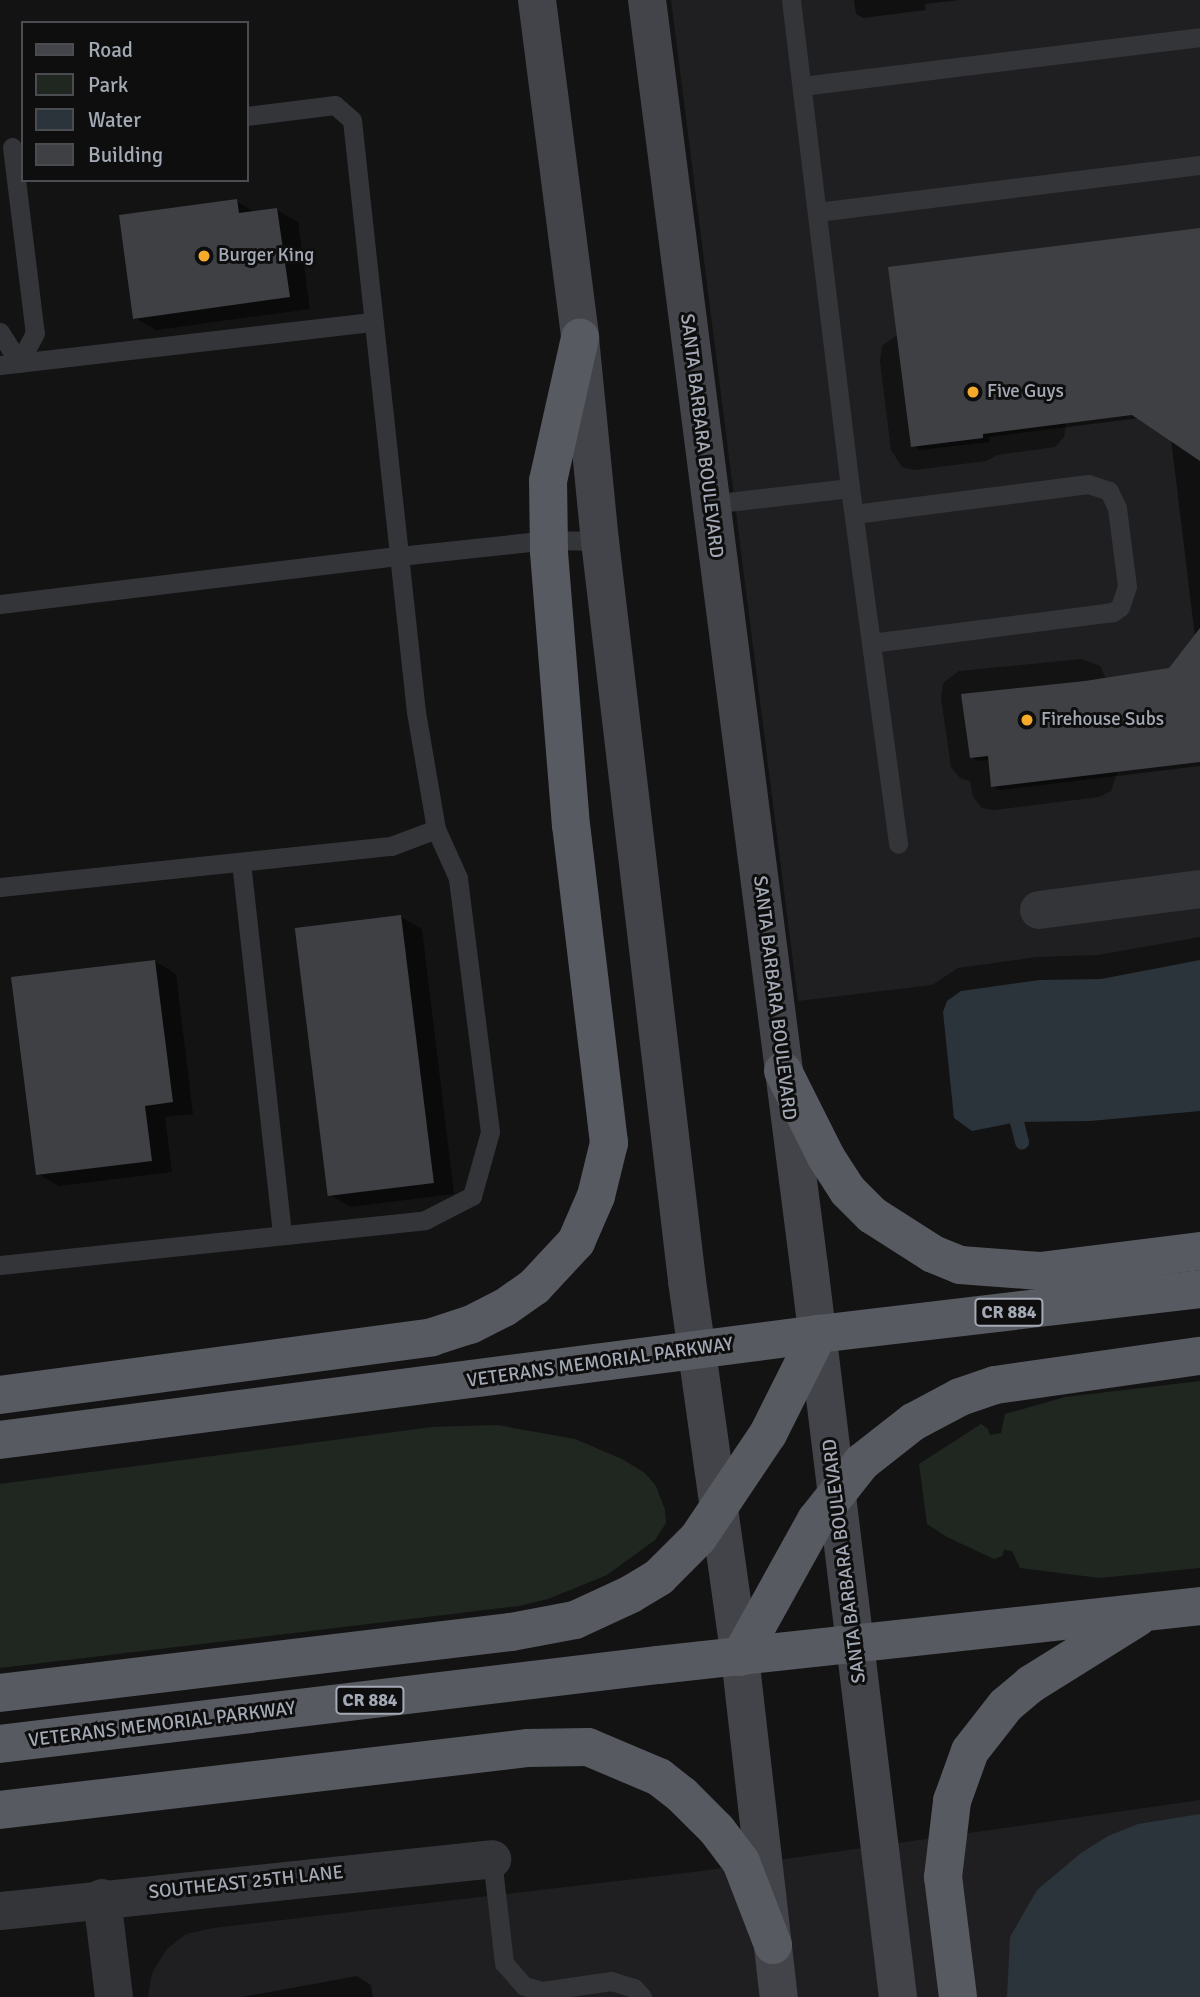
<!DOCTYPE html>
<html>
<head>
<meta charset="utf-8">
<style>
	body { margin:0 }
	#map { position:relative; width:1200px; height:1997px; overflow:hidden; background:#131314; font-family:Signika,sans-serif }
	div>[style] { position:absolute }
	.built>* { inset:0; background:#1f1f21 }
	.green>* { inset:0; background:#1f2720 }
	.water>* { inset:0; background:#2b343a }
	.shadow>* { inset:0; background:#0007 }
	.stream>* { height:14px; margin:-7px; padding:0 7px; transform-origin:7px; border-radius:7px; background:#2b343a }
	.building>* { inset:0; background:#3f4044; transform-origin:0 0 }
	.service>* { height:19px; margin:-9.5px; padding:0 9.5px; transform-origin:9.5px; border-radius:9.5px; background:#343539 }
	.minor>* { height:38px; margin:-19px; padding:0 19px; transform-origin:19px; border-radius:19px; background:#343539 }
	.secondary>* { height:38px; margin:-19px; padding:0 19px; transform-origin:19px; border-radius:19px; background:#424449 }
	.trunk>* { height:38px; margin:-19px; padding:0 19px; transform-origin:19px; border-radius:19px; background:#585a61 }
	.dots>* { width:19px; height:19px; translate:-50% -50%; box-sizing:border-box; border:4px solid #0e0e0f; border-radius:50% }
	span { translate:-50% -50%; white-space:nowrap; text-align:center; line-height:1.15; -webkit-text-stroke:6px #0e0e0f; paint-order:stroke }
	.shield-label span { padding:2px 5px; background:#0e0e0f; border:2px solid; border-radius:5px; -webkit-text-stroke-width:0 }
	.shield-label { font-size:18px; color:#a4aab5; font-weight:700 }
	.poi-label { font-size:19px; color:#a4aab5 }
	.left { translate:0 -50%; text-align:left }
	.street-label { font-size:19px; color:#a4aab5 }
	.legend { position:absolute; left:21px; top:21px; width:228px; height:161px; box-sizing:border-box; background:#0e0e0f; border:2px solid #4a4c51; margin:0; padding:9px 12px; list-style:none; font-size:21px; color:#a4aab5 }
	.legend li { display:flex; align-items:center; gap:14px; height:35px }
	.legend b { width:35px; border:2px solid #4a4c51 }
</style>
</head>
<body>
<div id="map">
	<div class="built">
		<div style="clip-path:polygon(evenodd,671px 0,1200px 0,1200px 937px,1098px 955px,1037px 957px,958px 968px,932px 985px,798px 1001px,671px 0,898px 334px,1055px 338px,1066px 424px,1064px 437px,1055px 447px,997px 455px,986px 461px,914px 470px,902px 467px,891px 450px,880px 361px,882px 346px,898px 334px,671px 0,1082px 659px,1100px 666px,1106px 679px,1117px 772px,1111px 791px,1099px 797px,994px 810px,982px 808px,973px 797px,970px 781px,960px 778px,951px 767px,941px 698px,943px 683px,959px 671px,1082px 659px)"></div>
		<div style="clip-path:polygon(1200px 1800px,1200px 1997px,148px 1997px,152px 1973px,167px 1949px,186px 1934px,213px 1928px,694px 1872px)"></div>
	</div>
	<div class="green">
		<div style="clip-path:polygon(1200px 1381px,1200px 1568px,1100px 1578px,1020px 1568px,1012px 1551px,1004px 1550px,1002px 1556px,994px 1559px,947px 1537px,927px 1524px,919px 1464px,981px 1424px,988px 1429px,990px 1435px,1001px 1433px,1005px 1414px,1065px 1397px)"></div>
		<div style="clip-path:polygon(497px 1425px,575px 1439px,622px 1459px,645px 1473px,656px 1486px,665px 1510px,666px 1523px,655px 1540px,607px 1575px,548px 1599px,519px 1606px,0 1668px,0 1484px,432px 1427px)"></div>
	</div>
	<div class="water">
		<div style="clip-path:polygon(1200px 960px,1200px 1111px,1090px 1121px,1017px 1122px,972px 1131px,954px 1118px,943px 1012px,947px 1001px,961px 991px,1040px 980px,1101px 979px)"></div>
		<div style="clip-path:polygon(1200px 1814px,1200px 1997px,1007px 1997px,1010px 1937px,1037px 1890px,1081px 1853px,1108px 1836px,1138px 1824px)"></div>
	</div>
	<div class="shadow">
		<div style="clip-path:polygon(854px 0,960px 0,925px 4px,926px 10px,863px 18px,856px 14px)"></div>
		<div style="clip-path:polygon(236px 201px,256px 213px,277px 210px,298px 222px,310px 309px,156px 330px,135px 318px)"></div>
		<div style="clip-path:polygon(1200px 229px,1200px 766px,1000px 790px,993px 786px,990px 760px,978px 761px,971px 757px,1170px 670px,1195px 637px,1171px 439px,1140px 418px,989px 437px,990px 442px,920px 450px,913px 446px)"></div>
		<div style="clip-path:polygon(401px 917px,422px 929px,454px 1194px,350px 1207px,329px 1194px)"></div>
		<div style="clip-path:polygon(155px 961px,176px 974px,193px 1114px,165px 1117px,172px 1172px,59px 1186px,38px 1174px)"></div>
		<div style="clip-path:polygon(357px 1976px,371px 1985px,373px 1997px,241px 1997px)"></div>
	</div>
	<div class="stream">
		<div style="left:1017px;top:1122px;width:21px;rotate:76deg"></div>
	</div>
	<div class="building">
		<div style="clip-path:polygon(237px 199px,239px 213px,277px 208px,290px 297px,133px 319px,119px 215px)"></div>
		<div style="clip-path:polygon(1200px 228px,1200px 461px,1132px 415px,983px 434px,983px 438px,911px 447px,888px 267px)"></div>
		<div style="clip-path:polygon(1200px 628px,1200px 762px,991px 787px,988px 756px,970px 758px,961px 694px,1085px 681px,1169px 668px)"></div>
		<div style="left:401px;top:915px;width:270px;height:107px;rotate:83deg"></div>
		<div style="clip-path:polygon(155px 960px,173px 1102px,145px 1106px,152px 1161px,36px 1175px,11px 977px)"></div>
	</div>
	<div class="service">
		<div style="left:791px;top:0;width:492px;rotate:83.1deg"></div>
		<div style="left:850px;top:488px;width:359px;rotate:82.3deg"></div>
		<div style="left:802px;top:86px;width:401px;rotate:-7deg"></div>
		<div style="left:12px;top:147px;width:187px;rotate:83deg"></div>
		<div style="left:35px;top:333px;width:34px;rotate:118deg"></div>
		<div style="left:817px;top:212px;width:386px;rotate:-7deg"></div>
		<div style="left:0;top:332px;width:36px;rotate:58deg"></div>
		<div style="left:0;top:365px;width:376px;rotate:-6.6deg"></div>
		<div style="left:710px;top:504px;width:141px;rotate:-6.5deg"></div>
		<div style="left:854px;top:514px;width:236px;rotate:-7.3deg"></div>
		<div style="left:1088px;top:484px;width:22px;rotate:18deg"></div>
		<div style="left:1109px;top:491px;width:19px;rotate:65deg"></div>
		<div style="left:1117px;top:508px;width:79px;rotate:82.7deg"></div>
		<div style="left:1127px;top:586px;width:22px;rotate:108deg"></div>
		<div style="left:1120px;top:607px;width:9px;rotate:144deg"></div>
		<div style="left:1113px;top:612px;width:244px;rotate:172.7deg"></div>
		<div style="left:0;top:604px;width:402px;rotate:-6.9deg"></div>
		<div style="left:399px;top:556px;width:151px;rotate:-6.1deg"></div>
		<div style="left:549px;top:540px;width:51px;rotate:1.1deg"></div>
		<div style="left:241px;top:862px;width:375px;rotate:83.7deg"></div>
		<div style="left:0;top:887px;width:393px;rotate:-6deg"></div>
		<div style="left:391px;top:846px;width:48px;rotate:-20.7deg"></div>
		<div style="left:436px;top:829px;width:119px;rotate:-99.7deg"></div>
		<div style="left:416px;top:712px;width:595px;rotate:-96.17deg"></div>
		<div style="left:352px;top:120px;width:23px;rotate:-139deg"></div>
		<div style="left:335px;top:105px;width:89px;rotate:172.9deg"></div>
		<div style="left:0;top:1265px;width:427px;rotate:-6deg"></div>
		<div style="left:425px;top:1220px;width:53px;rotate:-27.1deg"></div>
		<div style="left:472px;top:1196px;width:66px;rotate:-74.3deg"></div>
		<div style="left:490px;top:1132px;width:256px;rotate:-97.2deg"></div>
		<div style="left:458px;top:878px;width:54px;rotate:-114.2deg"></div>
		<div style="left:492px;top:1859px;width:105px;rotate:83.4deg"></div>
		<div style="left:504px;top:1963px;width:30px;rotate:49deg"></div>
		<div style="left:524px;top:1986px;width:19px;rotate:16deg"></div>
		<div style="left:542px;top:1991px;width:70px;rotate:-8.2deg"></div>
		<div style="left:611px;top:1981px;width:24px;rotate:17deg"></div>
		<div style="left:634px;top:1988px;width:12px;rotate:48deg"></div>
	</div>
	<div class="minor">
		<div style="left:1039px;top:910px;width:162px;rotate:-7.4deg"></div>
		<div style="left:102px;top:1898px;width:100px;rotate:83.1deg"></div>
		<div style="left:0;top:1911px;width:495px;rotate:-6deg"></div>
	</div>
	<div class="secondary">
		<div style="left:537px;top:0;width:341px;rotate:82.7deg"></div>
		<div style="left:580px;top:338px;width:204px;rotate:84.4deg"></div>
		<div style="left:600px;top:541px;width:745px;rotate:83.29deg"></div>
		<div style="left:687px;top:1281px;width:380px;rotate:82deg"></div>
		<div style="left:740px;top:1657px;width:342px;rotate:83.5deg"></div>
		<div style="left:647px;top:0;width:1276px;rotate:82.71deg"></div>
		<div style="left:809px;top:1266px;width:736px;rotate:83.06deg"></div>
	</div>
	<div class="trunk">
		<div style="left:783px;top:1071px;width:96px;rotate:63.4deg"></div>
		<div style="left:826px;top:1157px;width:40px;rotate:57.1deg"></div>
		<div style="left:848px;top:1191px;width:34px;rotate:45deg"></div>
		<div style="left:872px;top:1215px;width:72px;rotate:32.6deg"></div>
		<div style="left:933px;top:1254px;width:29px;rotate:22deg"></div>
		<div style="left:960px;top:1265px;width:80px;rotate:4.3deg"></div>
		<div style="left:1040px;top:1271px;width:161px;rotate:-7.1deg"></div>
		<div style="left:0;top:1395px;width:436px;rotate:-7.6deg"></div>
		<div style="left:432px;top:1337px;width:40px;rotate:-18deg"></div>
		<div style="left:470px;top:1325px;width:38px;rotate:-27deg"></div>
		<div style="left:504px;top:1308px;width:37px;rotate:-35deg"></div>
		<div style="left:534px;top:1287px;width:62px;rotate:-47deg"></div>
		<div style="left:576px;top:1242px;width:50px;rotate:-66.5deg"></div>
		<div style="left:596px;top:1196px;width:55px;rotate:-76.2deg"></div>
		<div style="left:609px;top:1143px;width:319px;rotate:-96.8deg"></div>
		<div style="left:571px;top:826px;width:276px;rotate:-94.6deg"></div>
		<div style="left:549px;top:551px;width:70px;rotate:-90.8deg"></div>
		<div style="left:548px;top:481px;width:147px;rotate:-77.4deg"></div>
		<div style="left:0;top:1440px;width:825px;rotate:-7.38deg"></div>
		<div style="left:818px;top:1334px;width:385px;rotate:-6.7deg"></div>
		<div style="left:740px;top:1657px;width:157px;rotate:-61deg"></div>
		<div style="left:816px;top:1520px;width:74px;rotate:-51.6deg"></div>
		<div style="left:862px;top:1462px;width:65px;rotate:-38.1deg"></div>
		<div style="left:913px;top:1422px;width:53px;rotate:-28deg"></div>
		<div style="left:960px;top:1397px;width:37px;rotate:-19deg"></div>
		<div style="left:995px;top:1385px;width:207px;rotate:-8.1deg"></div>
		<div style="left:0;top:1693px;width:515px;rotate:-6.81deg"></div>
		<div style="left:511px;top:1632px;width:65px;rotate:-10.6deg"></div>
		<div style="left:575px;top:1620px;width:62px;rotate:-24.9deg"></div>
		<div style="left:631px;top:1594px;width:33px;rotate:-31deg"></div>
		<div style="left:659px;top:1577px;width:55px;rotate:-45deg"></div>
		<div style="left:698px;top:1538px;width:125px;rotate:-56.1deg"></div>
		<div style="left:768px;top:1434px;width:112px;rotate:-63.4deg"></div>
		<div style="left:0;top:1744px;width:663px;rotate:-6.85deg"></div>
		<div style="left:658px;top:1665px;width:545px;rotate:-6.21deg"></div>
		<div style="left:0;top:1810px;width:532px;rotate:-6.7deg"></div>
		<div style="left:528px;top:1748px;width:60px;rotate:-1deg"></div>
		<div style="left:588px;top:1747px;width:77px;rotate:22.9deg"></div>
		<div style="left:659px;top:1777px;width:29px;rotate:38deg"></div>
		<div style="left:682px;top:1795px;width:49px;rotate:45deg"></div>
		<div style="left:717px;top:1830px;width:40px;rotate:53deg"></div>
		<div style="left:741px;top:1862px;width:89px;rotate:68.9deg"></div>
		<div style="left:958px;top:1997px;width:121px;rotate:-97.1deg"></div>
		<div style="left:943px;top:1877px;width:77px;rotate:-83.2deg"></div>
		<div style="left:952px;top:1801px;width:53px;rotate:-70.2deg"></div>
		<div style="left:970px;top:1751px;width:58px;rotate:-52deg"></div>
		<div style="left:1006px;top:1705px;width:33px;rotate:-40deg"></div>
		<div style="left:1031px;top:1684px;width:125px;rotate:-31.9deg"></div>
	</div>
	<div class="dots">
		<div style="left:204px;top:256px;background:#f5aa2a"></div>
		<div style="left:973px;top:392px;background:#f5aa2a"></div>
		<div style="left:1027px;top:720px;background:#f5aa2a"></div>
	</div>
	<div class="shield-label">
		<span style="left:1009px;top:1312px">CR 884</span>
		<span style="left:370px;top:1700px">CR 884</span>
	</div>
	<div class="poi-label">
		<span class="left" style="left:218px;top:256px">Burger King</span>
		<span class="left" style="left:987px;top:392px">Five Guys</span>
		<span class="left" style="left:1041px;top:720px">Firehouse Subs</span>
	</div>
	<div class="street-label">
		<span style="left:701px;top:436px;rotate:83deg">SANTA BARBARA BOULEVARD</span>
		<span style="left:774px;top:998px;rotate:83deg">SANTA BARBARA BOULEVARD</span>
		<span style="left:600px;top:1363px;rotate:-8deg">VETERANS MEMORIAL PARKWAY</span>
		<span style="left:845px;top:1561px;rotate:-97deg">SANTA BARBARA BOULEVARD</span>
		<span style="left:162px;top:1725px;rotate:-7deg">VETERANS MEMORIAL PARKWAY</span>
		<span style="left:246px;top:1883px;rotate:-6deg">SOUTHEAST 25TH LANE</span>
	</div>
	<ul class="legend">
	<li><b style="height:9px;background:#424449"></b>Road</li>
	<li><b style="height:19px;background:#1f2720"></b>Park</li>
	<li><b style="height:19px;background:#2b343a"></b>Water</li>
	<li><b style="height:19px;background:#3f4044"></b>Building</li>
	</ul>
</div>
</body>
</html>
